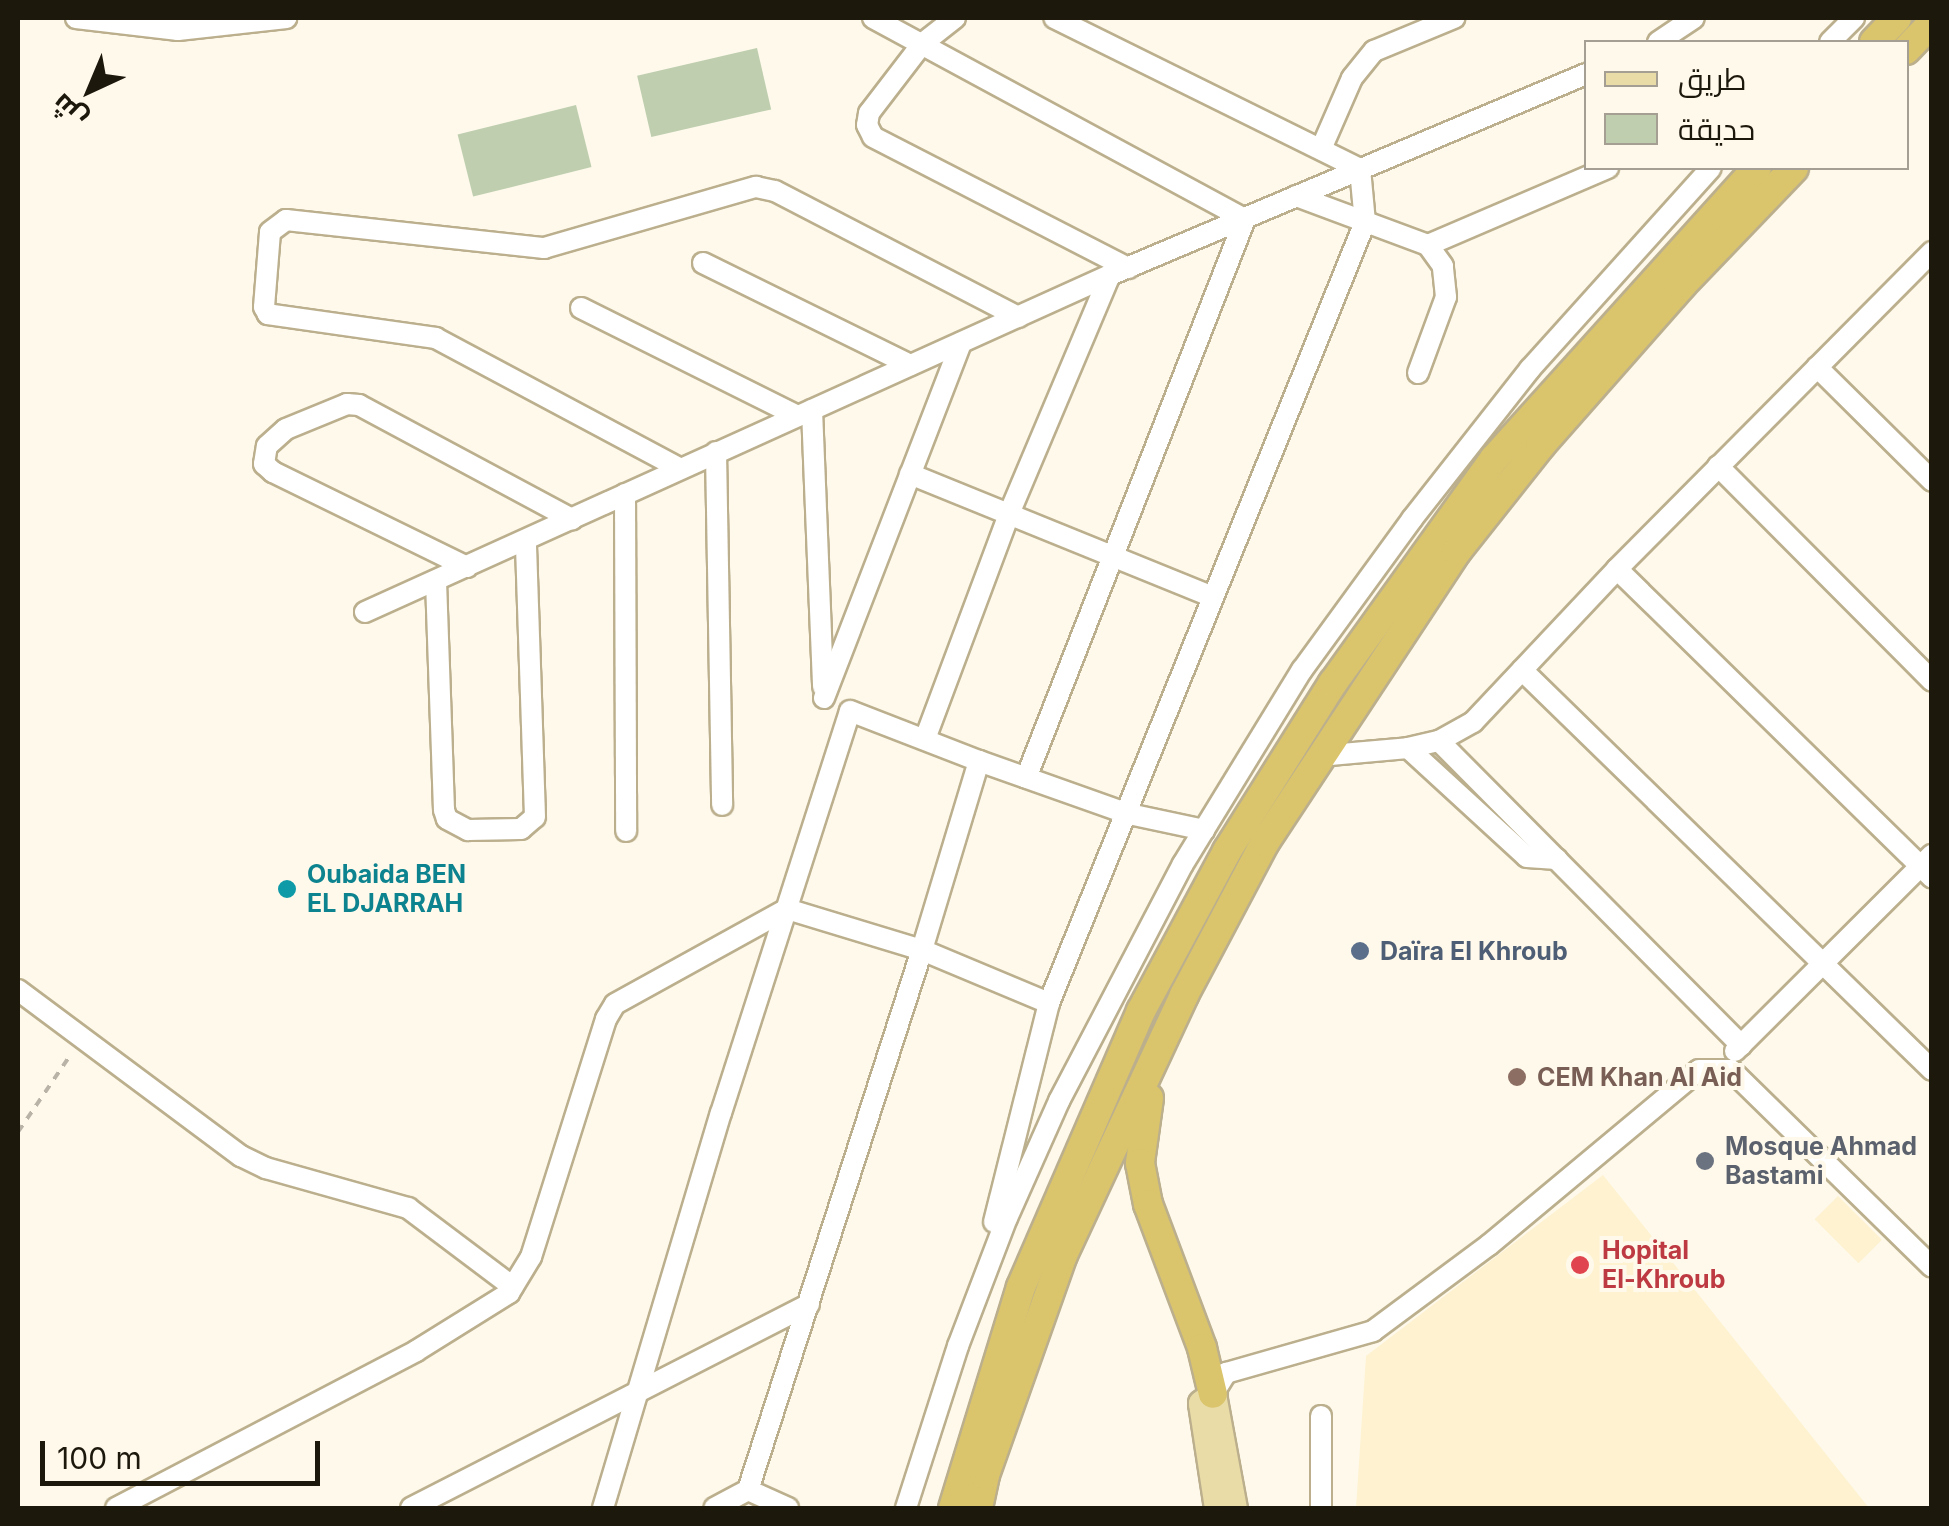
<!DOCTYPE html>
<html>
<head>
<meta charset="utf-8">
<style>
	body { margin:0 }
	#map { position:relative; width:1949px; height:1526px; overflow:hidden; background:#fef9eb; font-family:Inter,Cairo,sans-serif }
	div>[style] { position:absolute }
	.built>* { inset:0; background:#fef2d0; transform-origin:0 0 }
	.green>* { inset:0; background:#beceae; transform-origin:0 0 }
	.path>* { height:4px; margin-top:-2px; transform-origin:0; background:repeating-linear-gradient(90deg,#b8b3a6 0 8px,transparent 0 16px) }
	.roads { filter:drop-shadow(2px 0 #bbaf8d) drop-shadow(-2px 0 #bbaf8d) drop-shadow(0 2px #bbaf8d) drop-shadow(0 -2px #bbaf8d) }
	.minor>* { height:20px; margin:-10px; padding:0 10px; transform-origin:10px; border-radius:10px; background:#fff }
	.major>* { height:25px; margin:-12.5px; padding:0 12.5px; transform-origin:12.5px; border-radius:12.5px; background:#e9dca7 }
	.highway>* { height:28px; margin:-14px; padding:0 14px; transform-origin:14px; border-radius:14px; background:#dac46c }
	.dots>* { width:28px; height:28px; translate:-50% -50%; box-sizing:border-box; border:5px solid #fef9eb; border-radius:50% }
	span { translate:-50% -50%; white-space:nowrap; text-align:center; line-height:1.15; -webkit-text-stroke:8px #fef9eb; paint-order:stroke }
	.culture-label { font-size:25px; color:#0d838f; font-weight:700 }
	.left { translate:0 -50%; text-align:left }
	.service-label { font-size:25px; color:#4e5e75; font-weight:700 }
	.education-label { font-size:25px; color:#785e54; font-weight:700 }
	.worship-label { font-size:25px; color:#5b616d; font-weight:700 }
	.health-label { font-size:25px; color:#be3a42; font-weight:700 }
	.frame { position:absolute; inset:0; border:20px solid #1d180c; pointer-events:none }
	.legend { position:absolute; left:1584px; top:40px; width:325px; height:130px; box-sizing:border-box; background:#fef9eb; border:2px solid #a49f92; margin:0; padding:12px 18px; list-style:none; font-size:30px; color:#1d180c }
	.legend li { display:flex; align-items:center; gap:20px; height:50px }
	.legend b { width:50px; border:2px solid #a49f92 }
	.north { position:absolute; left:40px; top:40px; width:100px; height:100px; -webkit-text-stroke:8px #fef9eb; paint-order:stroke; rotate:224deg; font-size:28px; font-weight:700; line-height:40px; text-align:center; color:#1d180c }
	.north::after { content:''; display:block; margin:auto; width:35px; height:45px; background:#1d180c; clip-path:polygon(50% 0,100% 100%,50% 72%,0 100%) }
	.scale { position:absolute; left:40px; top:1441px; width:280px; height:45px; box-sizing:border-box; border:5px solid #1d180c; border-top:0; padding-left:12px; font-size:30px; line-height:35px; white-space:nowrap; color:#1d180c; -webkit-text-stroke:8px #fef9eb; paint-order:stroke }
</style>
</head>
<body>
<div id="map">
	<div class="built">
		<div style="clip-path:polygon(1603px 1175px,1869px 1508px,1356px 1508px,1366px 1356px)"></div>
		<div style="left:1838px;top:1196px;width:62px;height:33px;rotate:45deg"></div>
	</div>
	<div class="green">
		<div style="left:757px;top:48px;width:63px;height:123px;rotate:77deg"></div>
		<div style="left:576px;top:105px;width:64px;height:122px;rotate:76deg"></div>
	</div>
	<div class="path">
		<div style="left:18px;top:1132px;width:94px;rotate:-55.8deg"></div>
	</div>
	<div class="roads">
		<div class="minor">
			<div style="left:76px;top:18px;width:103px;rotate:6.7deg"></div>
			<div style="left:178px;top:30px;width:109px;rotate:-6.3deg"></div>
			<div style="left:873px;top:18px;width:423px;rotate:28.4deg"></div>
			<div style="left:1245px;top:219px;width:600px;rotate:111.39deg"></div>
			<div style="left:955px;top:18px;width:42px;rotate:141.8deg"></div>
			<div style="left:922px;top:44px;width:87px;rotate:127.5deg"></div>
			<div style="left:869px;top:113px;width:12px;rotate:99deg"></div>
			<div style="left:867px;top:125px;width:13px;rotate:63deg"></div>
			<div style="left:873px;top:137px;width:287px;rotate:27.2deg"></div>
			<div style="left:1658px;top:42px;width:43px;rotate:-33.7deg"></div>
			<div style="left:1830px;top:42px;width:34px;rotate:-45deg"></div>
			<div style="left:1321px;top:149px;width:77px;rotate:-66.4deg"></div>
			<div style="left:1352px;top:78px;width:35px;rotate:-51deg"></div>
			<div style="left:1374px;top:51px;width:87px;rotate:-22.4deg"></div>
			<div style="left:1296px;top:196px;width:141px;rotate:20.4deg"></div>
			<div style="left:1428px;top:245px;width:196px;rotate:-23.2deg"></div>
			<div style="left:703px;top:263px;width:231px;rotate:26.2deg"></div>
			<div style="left:581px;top:308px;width:242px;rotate:26.5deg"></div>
			<div style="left:1817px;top:367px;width:162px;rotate:44.7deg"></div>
			<div style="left:1418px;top:373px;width:81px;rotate:-69.8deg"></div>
			<div style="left:1446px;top:297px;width:31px;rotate:-96deg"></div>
			<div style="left:1443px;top:266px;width:26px;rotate:-126deg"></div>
			<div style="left:812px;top:410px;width:277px;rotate:87.7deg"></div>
			<div style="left:716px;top:452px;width:353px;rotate:89deg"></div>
			<div style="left:1718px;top:466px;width:303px;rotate:45.1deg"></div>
			<div style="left:679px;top:468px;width:276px;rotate:-151.9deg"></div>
			<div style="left:436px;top:338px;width:170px;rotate:-171.9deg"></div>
			<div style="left:268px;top:314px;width:8px;rotate:-120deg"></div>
			<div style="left:264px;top:307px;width:75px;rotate:-85.4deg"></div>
			<div style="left:270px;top:232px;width:20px;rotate:-37deg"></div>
			<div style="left:286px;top:220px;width:260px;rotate:6.2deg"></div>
			<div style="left:544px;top:248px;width:221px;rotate:-16.1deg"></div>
			<div style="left:756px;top:187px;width:19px;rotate:12deg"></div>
			<div style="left:775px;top:191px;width:274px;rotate:27.4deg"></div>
			<div style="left:910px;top:474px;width:327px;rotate:22.1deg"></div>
			<div style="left:625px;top:494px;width:337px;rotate:89.8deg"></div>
			<div style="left:467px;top:567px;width:216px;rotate:-153.9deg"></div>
			<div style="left:273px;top:472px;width:12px;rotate:-138deg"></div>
			<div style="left:264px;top:464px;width:18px;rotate:-81deg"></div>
			<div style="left:267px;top:446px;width:25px;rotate:-42deg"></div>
			<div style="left:286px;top:429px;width:66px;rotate:-22.3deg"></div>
			<div style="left:347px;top:404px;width:12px;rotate:5deg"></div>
			<div style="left:359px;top:405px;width:242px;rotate:28.2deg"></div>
			<div style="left:1617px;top:569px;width:441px;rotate:44.4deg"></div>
			<div style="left:436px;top:581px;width:229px;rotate:88deg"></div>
			<div style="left:444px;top:810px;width:9px;rotate:72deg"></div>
			<div style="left:447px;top:819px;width:24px;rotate:28deg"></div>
			<div style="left:468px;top:830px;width:53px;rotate:-1.1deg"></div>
			<div style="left:521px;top:829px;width:18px;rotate:-41deg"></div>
			<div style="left:535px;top:817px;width:276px;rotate:-91.9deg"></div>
			<div style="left:365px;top:612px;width:818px;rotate:-24.34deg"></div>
			<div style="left:1110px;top:275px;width:517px;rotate:-22.89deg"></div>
			<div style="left:1522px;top:670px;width:573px;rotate:44.29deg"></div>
			<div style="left:824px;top:698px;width:381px;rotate:-68.9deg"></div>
			<div style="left:925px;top:739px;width:240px;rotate:-69.5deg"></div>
			<div style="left:1009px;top:514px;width:259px;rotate:-67.1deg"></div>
			<div style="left:1439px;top:741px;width:429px;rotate:45.2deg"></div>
			<div style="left:1408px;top:748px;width:161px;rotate:42.5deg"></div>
			<div style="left:1527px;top:857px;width:30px;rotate:4deg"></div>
			<div style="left:1319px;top:756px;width:89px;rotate:-5.1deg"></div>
			<div style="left:1408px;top:748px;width:32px;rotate:-13deg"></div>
			<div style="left:1439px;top:741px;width:39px;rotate:-29deg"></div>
			<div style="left:1473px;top:722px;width:210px;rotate:-46.7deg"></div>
			<div style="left:1617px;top:569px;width:447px;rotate:-45.2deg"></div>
			<div style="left:979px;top:761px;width:159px;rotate:19.5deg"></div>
			<div style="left:1129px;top:814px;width:77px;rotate:12deg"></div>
			<div style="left:18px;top:990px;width:278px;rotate:36.7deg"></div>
			<div style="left:241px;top:1156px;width:28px;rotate:26deg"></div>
			<div style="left:266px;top:1168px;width:148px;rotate:15.7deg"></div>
			<div style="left:408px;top:1208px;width:131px;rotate:37deg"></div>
			<div style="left:1735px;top:1051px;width:278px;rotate:-44.9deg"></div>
			<div style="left:994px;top:1222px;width:226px;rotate:-75.9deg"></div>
			<div style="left:1049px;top:1003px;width:843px;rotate:-67.97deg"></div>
			<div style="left:1365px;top:222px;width:53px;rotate:-95.4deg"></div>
			<div style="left:1360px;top:169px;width:341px;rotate:-153.7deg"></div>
			<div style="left:1213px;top:1394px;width:25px;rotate:-58deg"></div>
			<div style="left:1226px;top:1373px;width:153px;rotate:-15.9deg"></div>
			<div style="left:1373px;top:1331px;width:144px;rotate:-36.6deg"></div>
			<div style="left:1489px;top:1245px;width:273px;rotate:-39.8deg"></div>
			<div style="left:1699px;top:1070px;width:32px"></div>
			<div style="left:1731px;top:1070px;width:281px;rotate:44.4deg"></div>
			<div style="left:1321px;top:1416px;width:92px;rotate:90deg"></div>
			<div style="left:748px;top:1490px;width:44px;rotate:24.2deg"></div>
			<div style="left:116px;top:1508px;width:339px;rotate:-27.6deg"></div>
			<div style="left:416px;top:1351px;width:110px;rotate:-31.9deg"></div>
			<div style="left:509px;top:1293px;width:42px;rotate:-58.6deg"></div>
			<div style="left:531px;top:1257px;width:250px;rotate:-72.5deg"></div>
			<div style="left:606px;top:1019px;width:17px;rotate:-59deg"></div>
			<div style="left:615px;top:1004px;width:196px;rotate:-28.9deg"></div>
			<div style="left:787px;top:909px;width:141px;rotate:16.9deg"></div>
			<div style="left:922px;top:950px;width:138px;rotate:22.7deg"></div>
			<div style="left:411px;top:1508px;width:447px;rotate:-27.1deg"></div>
			<div style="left:603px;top:1508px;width:412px;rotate:-73.4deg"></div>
			<div style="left:721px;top:1113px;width:422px;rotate:-72.2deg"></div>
			<div style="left:850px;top:711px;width:138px;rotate:21.2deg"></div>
			<div style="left:979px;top:761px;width:197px;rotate:106.8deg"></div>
			<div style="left:922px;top:950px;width:567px;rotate:107.86deg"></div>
			<div style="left:748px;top:1490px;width:38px;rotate:152deg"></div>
			<div style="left:906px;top:1508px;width:170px;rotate:-72.2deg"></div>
			<div style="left:958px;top:1346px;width:137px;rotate:-69.1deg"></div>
			<div style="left:1007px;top:1218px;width:128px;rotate:-66deg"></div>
			<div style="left:1059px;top:1101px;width:267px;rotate:-62.4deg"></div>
			<div style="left:1183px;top:864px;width:228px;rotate:-58.5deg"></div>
			<div style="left:1302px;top:670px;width:187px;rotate:-53.9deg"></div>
			<div style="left:1412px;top:519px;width:191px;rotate:-51.8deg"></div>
			<div style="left:1530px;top:369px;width:270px;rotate:-48deg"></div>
		</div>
		<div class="major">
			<div style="left:1217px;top:1508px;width:106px;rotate:-98.7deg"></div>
			<div style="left:1201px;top:1403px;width:15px;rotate:-37deg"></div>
			<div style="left:1213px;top:1394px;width:116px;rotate:79.6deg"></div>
		</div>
		<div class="highway">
			<div style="left:1874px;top:42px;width:33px;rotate:-46deg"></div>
			<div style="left:1906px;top:50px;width:37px;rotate:-46deg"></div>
			<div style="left:1149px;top:1098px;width:66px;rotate:97.9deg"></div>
			<div style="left:1140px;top:1163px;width:42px;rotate:79deg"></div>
			<div style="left:1148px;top:1204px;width:154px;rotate:69.4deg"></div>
			<div style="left:1202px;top:1348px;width:47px;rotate:76.6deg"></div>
			<div style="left:953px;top:1508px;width:231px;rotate:-72.9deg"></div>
			<div style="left:1021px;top:1287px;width:301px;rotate:-66.5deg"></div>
			<div style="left:1141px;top:1011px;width:182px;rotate:-61.7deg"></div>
			<div style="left:1227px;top:851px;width:199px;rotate:-57.8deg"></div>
			<div style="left:1333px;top:683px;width:276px;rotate:-54.3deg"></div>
			<div style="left:1494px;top:459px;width:392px;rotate:-47.9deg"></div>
			<div style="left:978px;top:1508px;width:34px;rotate:-78deg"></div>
			<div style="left:985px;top:1475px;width:233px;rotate:-70.5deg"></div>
			<div style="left:1063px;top:1255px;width:287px;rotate:-65deg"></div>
			<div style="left:1184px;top:995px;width:173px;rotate:-62.1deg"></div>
			<div style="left:1265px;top:842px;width:349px;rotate:-56.6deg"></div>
			<div style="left:1457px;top:551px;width:135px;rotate:-51.6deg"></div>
			<div style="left:1541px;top:445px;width:212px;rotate:-48.6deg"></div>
			<div style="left:1681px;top:286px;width:163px;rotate:-46.2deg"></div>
		</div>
	</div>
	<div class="dots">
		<div style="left:287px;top:889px;background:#0f9aa8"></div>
		<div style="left:1360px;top:951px;background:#5c6f8a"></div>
		<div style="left:1517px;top:1077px;background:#8d6e63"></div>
		<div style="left:1705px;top:1161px;background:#6b7280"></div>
		<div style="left:1580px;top:1265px;background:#e0444e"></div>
	</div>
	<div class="culture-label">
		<span class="left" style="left:307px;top:889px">Oubaida BEN<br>EL DJARRAH</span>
	</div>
	<div class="service-label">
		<span class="left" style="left:1380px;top:951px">Daïra El Khroub</span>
	</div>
	<div class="education-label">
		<span class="left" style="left:1537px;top:1077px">CEM Khan Al Aid</span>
	</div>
	<div class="worship-label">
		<span class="left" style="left:1725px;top:1161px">Mosque Ahmad<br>Bastami</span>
	</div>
	<div class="health-label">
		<span class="left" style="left:1602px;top:1265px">Hopital<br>El-Khroub</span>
	</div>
	<div class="frame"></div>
	<ul class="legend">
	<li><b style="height:12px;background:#e9dca7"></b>طريق</li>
	<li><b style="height:28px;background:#beceae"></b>حديقة</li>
	</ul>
	<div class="north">ش</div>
	<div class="scale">100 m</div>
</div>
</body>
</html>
